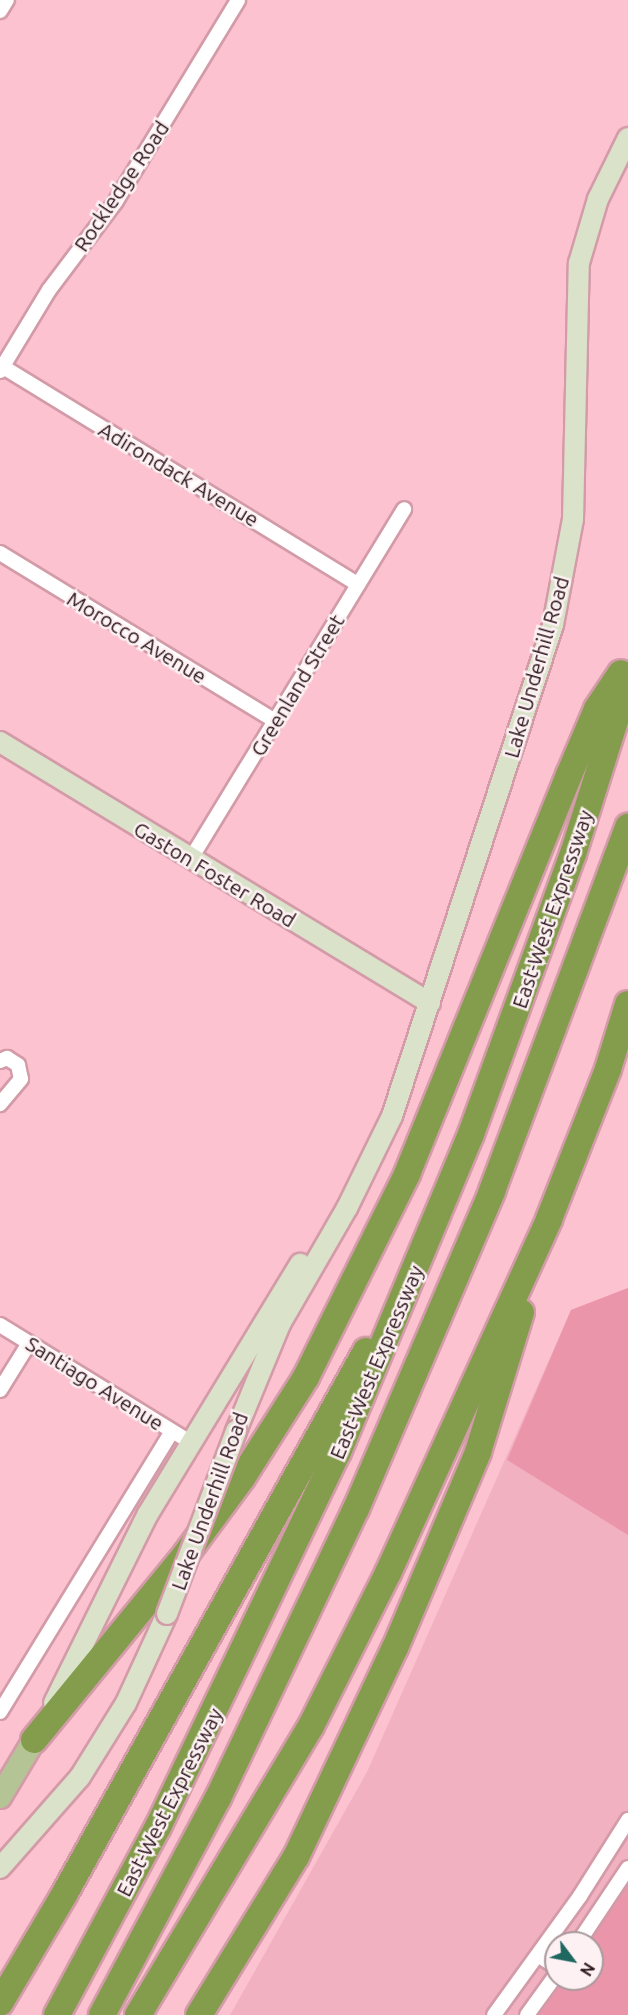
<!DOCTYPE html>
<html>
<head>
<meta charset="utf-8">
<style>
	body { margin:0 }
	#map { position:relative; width:628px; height:2015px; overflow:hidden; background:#fcc2cf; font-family:Ubuntu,sans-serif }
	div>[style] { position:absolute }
	.built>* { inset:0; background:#f2b1c0 }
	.green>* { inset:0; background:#ea95aa }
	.roads { filter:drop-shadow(2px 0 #d39ba8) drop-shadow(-2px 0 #d39ba8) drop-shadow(0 2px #d39ba8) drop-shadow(0 -2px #d39ba8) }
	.street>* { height:14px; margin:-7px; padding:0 7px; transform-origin:7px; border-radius:7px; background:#fff }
	.secondary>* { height:20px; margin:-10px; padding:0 10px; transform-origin:10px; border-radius:10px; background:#dae2c9 }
	.primary>* { height:22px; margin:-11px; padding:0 11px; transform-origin:11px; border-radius:11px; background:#b5c494 }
	.highway>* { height:26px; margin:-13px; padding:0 13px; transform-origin:13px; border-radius:13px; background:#839d4c }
	.bridges { filter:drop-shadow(2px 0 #d39ba8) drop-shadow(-2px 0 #d39ba8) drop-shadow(0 2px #d39ba8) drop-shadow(0 -2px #d39ba8) }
	.secondary-bridge>* { height:20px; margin:-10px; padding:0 10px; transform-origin:10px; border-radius:10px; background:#dae2c9 }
	span { translate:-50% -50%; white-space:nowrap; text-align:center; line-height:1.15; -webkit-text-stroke:5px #fef1f4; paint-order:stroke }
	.street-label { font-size:21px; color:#29151a }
	.north { position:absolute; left:544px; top:1931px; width:60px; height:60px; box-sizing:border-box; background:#fef1f4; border:2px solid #a9999d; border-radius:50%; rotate:122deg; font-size:16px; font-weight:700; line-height:24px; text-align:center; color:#29151a }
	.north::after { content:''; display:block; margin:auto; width:21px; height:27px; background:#1f6860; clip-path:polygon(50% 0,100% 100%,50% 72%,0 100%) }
</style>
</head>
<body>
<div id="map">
	<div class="built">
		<div style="clip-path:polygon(evenodd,628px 1288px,628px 2015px,230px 2015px,367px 1772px,571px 1310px,628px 1288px,556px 1943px,592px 1943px,592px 1979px,556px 1979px,556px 1943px)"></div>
	</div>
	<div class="green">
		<div style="clip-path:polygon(628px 1288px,628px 1535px,507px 1460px,571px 1310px)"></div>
		<div style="clip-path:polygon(628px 1885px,628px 2015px,537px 2015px,563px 1979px,592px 1979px,592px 1943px,588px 1943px)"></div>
	</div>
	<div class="roads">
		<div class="street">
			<div style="left:0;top:11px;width:13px;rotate:-58deg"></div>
			<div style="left:0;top:365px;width:420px;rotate:31.5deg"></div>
			<div style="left:0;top:371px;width:95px;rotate:-58.8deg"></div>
			<div style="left:49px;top:290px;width:111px;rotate:-53deg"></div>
			<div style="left:116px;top:201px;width:235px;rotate:-58.7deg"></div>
			<div style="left:0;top:553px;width:322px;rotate:31.4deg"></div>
			<div style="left:190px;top:860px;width:411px;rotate:-58.6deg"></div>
			<div style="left:0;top:1061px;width:8px;rotate:-23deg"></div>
			<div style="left:7px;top:1058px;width:13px;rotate:32deg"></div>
			<div style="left:18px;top:1065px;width:14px;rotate:78deg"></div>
			<div style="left:21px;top:1079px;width:33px;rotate:130deg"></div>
			<div style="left:0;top:1325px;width:223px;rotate:31.6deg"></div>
			<div style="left:0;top:1390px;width:55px;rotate:-58.3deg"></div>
			<div style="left:0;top:1712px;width:329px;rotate:-58.5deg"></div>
			<div style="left:578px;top:1943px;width:90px;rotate:-56.3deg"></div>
			<div style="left:538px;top:1955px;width:22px;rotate:34deg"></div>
			<div style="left:494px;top:2015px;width:147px;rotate:-54.1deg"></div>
			<div style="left:580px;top:1896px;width:90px;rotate:-57.7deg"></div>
			<div style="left:527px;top:2015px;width:49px;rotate:-54.1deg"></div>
		</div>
		<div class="secondary">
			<div style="left:0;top:742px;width:503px;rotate:31.26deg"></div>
			<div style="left:236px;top:1431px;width:116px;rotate:-67.6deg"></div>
			<div style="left:280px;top:1324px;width:134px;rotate:-60deg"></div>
			<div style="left:347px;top:1208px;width:102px;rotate:-63.9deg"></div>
			<div style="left:392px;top:1116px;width:517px;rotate:-71.85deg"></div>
			<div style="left:553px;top:625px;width:108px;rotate:-79.3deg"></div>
			<div style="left:573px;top:519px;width:256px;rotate:-88.7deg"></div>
			<div style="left:579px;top:263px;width:67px;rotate:-73.5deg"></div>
			<div style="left:598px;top:199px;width:68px;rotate:-63.8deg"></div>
			<div style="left:54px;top:1703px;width:211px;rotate:-63.6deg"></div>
			<div style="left:148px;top:1514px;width:293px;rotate:-58.7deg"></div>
			<div style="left:0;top:1868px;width:121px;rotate:-48.7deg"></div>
			<div style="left:80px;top:1777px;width:87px;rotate:-58.1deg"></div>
			<div style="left:126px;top:1703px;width:98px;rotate:-65.3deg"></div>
		</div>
		<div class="primary">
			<div style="left:0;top:1797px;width:66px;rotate:-59.2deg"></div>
		</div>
		<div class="highway">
			<div style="left:34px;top:1740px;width:240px;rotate:-50.7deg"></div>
			<div style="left:186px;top:1554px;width:94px;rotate:-53.6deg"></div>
			<div style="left:242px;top:1478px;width:120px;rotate:-57.6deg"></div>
			<div style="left:306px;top:1377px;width:227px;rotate:-63.5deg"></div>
			<div style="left:407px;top:1174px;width:431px;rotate:-67.9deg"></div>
			<div style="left:569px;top:775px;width:72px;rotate:-67deg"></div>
			<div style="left:597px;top:709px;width:43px;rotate:-56.3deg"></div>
			<div style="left:0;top:2003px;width:128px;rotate:-59.4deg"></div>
			<div style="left:65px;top:1893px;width:620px;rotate:-60.95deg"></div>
			<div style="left:57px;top:2015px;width:213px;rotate:-61.8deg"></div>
			<div style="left:158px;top:1827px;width:416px;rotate:-64.4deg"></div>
			<div style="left:338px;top:1452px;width:345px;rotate:-67.3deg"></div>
			<div style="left:471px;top:1134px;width:298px;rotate:-70deg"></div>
			<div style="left:573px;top:854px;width:182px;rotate:-72.5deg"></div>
			<div style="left:102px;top:2015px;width:246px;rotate:-61.9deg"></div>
			<div style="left:218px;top:1798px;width:320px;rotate:-64.5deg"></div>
			<div style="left:356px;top:1509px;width:346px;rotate:-66.8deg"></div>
			<div style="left:492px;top:1191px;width:389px;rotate:-69.5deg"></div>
			<div style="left:138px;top:2015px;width:337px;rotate:-59.1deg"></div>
			<div style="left:311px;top:1726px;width:171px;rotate:-63.3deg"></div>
			<div style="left:388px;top:1573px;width:389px;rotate:-65.5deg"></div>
			<div style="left:549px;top:1219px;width:161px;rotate:-68.5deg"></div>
			<div style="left:608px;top:1069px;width:68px;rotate:-72.9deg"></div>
			<div style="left:199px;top:2015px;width:185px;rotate:-58.5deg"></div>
			<div style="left:296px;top:1857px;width:231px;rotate:-64.7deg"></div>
			<div style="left:395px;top:1648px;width:213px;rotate:-67deg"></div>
			<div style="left:478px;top:1452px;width:146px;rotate:-72.9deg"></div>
		</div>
	</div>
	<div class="bridges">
		<div class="secondary-bridge">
			<div style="left:167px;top:1614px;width:196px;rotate:-69.3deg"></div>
		</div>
	</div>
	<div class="street-label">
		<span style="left:121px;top:186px;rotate:-56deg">Rockledge Road</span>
		<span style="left:179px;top:474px;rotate:31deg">Adirondack Avenue</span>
		<span style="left:137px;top:637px;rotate:31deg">Morocco Avenue</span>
		<span style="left:536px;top:667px;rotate:-74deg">Lake Underhill Road</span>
		<span style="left:297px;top:685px;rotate:-59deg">Greenland Street</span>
		<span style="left:215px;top:874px;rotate:31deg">Gaston Foster Road</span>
		<span style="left:552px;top:909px;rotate:-71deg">East-West Expressway</span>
		<span style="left:376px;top:1362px;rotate:-67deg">East-West Expressway</span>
		<span style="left:95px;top:1383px;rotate:32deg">Santiago Avenue</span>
		<span style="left:209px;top:1501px;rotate:-70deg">Lake Underhill Road</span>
		<span style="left:169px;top:1802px;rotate:-63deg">East-West Expressway</span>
	</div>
	<div class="north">N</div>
</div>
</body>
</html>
